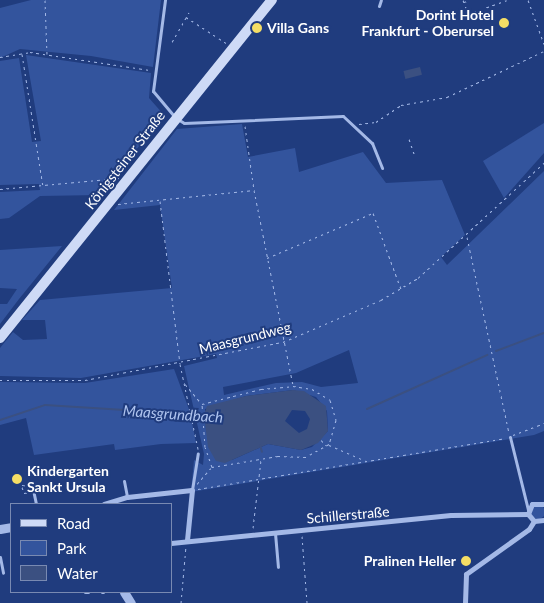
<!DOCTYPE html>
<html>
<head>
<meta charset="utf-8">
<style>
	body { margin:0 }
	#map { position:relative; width:544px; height:603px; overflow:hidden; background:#203c7e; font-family:Lato,sans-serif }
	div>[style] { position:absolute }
	.green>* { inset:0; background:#33549d }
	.round { border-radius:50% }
	.water>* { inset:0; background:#3b5081; transform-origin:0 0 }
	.stream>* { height:2px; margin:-1px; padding:0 1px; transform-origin:1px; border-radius:1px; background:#3b5081 }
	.path>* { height:1px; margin-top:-0.5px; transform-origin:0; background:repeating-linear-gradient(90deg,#a4b9e7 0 2.5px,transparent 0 6.5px) }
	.service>* { height:3px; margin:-1.5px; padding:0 1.5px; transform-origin:1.5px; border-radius:1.5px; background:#a4b9e7 }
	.minor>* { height:5px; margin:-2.5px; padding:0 2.5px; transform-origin:2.5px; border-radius:2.5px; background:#a4b9e7 }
	.tertiary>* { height:9px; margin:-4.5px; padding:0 4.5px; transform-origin:4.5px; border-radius:4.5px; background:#a4b9e7 }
	.secondary>* { height:10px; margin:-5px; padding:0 5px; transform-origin:5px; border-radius:5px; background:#cedaf6 }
	.dots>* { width:14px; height:14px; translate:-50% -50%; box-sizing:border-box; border:2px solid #203c7e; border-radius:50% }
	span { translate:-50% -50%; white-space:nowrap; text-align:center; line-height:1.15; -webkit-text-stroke:4px #203c7e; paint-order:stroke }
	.poi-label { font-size:14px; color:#fff; font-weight:700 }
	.right { translate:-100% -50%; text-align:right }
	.left { translate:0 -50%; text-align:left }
	.street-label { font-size:14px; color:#fff }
	.water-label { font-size:15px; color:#afc4ef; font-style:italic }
	.legend { position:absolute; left:10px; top:503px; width:162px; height:90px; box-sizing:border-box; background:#203c7e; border:1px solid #798ab2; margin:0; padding:6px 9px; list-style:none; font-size:15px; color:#fff }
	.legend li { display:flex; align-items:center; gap:10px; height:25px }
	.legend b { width:25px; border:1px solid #798ab2 }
</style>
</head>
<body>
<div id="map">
	<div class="green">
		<div style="clip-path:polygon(31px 0,161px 0,153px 67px,91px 56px,20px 49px,0 58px,0 8px)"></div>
		<div style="clip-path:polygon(26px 55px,151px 73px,149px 98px,164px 115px,100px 195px,40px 196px,9px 218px,0 219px,0 192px,40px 190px,39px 184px,0 185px,0 61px,19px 58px,32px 142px,41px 141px)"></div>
		<div style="clip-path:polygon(544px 123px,544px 153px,504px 198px,483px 161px)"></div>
		<div style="clip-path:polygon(evenodd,242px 124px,248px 157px,295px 148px,299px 172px,363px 152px,386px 183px,442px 180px,465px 235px,441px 257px,447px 265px,544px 171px,544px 431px,534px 435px,191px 492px,194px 460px,203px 465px,204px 454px,184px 366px,217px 358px,216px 354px,81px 378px,0 376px,0 348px,13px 332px,23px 340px,47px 339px,45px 320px,22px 320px,40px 300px,172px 288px,160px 205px,114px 210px,177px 129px,242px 124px,349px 350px,358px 383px,321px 387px,302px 382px,276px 383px,224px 395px,223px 387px,296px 373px,349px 350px,242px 124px,293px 390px,316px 397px,327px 411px,328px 431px,312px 447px,301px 450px,268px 444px,232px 460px,206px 431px,205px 409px,246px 396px,293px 390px)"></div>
		<div style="clip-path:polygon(62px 246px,19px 299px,0 324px,0 304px,7px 304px,17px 289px,0 288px,0 250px)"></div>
		<div style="clip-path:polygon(174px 369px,190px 412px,196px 443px,161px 444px,115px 450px,114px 444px,34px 455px,26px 418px,0 425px,0 382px,85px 383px)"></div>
		<div class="round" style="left:531px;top:505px;width:14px;height:14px"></div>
	</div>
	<div class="water">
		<div style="left:420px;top:67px;width:8px;height:17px;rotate:76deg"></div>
		<div style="clip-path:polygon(evenodd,293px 390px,304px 391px,326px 406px,328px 431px,318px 443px,301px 450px,268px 444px,225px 463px,216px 461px,208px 447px,204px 415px,207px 406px,246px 396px,293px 390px,292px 410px,305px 411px,310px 419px,307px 429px,299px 433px,285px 421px,292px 410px)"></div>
	</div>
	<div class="stream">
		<div style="left:496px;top:351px;width:51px;rotate:-20.6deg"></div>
		<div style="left:367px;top:409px;width:132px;rotate:-24.2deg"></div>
		<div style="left:0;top:420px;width:47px;rotate:-18.4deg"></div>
		<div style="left:45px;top:405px;width:160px;rotate:3.6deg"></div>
		<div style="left:260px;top:445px;width:7px;rotate:74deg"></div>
	</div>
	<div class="path">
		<div style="left:45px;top:0;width:54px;rotate:87.9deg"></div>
		<div style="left:463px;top:0;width:25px;rotate:69deg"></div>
		<div style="left:528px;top:0;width:47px;rotate:70deg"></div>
		<div style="left:464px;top:2px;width:6px;rotate:-18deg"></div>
		<div style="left:468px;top:14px;width:41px;rotate:-19.7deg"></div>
		<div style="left:186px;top:17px;width:48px;rotate:33deg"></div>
		<div style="left:172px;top:42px;width:34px;rotate:-60deg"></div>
		<div style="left:22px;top:54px;width:135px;rotate:81deg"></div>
		<div style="left:0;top:57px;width:30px;rotate:-9deg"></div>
		<div style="left:30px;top:52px;width:121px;rotate:8.5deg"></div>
		<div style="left:359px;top:124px;width:17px;rotate:-7deg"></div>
		<div style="left:376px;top:122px;width:30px;rotate:-34deg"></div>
		<div style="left:401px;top:105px;width:47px;rotate:-9.9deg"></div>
		<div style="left:447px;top:97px;width:107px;rotate:-25.4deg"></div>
		<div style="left:245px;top:126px;width:65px;rotate:82deg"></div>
		<div style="left:254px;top:190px;width:199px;rotate:78.7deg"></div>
		<div style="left:409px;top:139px;width:18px;rotate:71deg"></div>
		<div style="left:0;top:189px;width:120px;rotate:-5.3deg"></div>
		<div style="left:160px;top:201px;width:164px;rotate:83deg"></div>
		<div style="left:180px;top:364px;width:87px;rotate:78deg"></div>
		<div style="left:118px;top:204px;width:137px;rotate:-5.9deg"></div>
		<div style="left:467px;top:237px;width:200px;rotate:77.9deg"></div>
		<div style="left:267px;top:258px;width:115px;rotate:-23deg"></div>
		<div style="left:373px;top:213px;width:81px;rotate:69.8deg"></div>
		<div style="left:0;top:380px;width:85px"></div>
		<div style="left:85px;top:380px;width:202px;rotate:-10.9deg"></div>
		<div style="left:283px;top:342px;width:107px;rotate:-23.2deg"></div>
		<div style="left:381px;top:300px;width:43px;rotate:-30.7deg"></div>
		<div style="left:418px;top:278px;width:171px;rotate:-42.4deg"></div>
		<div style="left:185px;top:384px;width:26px;rotate:50deg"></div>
		<div style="left:293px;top:386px;width:19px;rotate:9deg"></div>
		<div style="left:312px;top:389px;width:21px;rotate:31deg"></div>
		<div style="left:330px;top:400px;width:21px;rotate:73deg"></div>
		<div style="left:336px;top:420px;width:25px;rotate:106deg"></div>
		<div style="left:329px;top:444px;width:26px;rotate:151deg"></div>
		<div style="left:306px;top:457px;width:28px;rotate:-178deg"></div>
		<div style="left:278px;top:456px;width:67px;rotate:170.5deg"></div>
		<div style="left:212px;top:467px;width:21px;rotate:-109deg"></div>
		<div style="left:205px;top:447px;width:43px;rotate:-94deg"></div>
		<div style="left:202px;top:404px;width:61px;rotate:-14.3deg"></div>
		<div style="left:261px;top:389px;width:32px;rotate:-5deg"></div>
		<div style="left:513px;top:435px;width:33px;rotate:-21deg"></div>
		<div style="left:321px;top:440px;width:8px;rotate:45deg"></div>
		<div style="left:329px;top:445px;width:40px;rotate:23.4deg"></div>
		<div style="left:16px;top:484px;width:12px;rotate:9deg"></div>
		<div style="left:197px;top:484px;width:21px;rotate:-49deg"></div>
		<div style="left:22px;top:487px;width:6px;rotate:72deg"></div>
		<div style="left:24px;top:493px;width:6px;rotate:-9deg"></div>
		<div style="left:198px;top:489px;width:311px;rotate:-9.4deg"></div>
		<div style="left:253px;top:528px;width:68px;rotate:-83.3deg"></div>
		<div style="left:302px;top:536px;width:67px;rotate:85.7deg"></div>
		<div style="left:181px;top:603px;width:57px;rotate:-85deg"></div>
	</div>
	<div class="service">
		<div style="left:165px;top:0;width:92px;rotate:97.5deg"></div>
		<div style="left:153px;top:91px;width:35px;rotate:50deg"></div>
		<div style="left:176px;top:118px;width:9px;rotate:32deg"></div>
		<div style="left:184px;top:123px;width:159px;rotate:-2.5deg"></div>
		<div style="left:343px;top:116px;width:40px;rotate:43deg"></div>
		<div style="left:372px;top:143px;width:27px;rotate:68deg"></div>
		<div style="left:379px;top:6px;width:6px;rotate:-72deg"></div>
		<div style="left:510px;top:437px;width:75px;rotate:76.1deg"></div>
		<div style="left:124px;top:481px;width:16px;rotate:79deg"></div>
		<div style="left:32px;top:485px;width:19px;rotate:78deg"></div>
		<div style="left:192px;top:490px;width:37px;rotate:-81deg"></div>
		<div style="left:275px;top:533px;width:34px;rotate:85deg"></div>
		<div style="left:0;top:557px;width:16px;rotate:79deg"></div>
		<div style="left:85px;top:592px;width:3px"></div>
		<div style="left:102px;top:592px;width:1px"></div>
	</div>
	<div class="minor">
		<div style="left:104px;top:504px;width:24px;rotate:-17deg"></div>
		<div style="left:127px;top:497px;width:65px;rotate:-6.1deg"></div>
		<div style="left:192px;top:490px;width:50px;rotate:95.7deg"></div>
		<div style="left:544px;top:504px;width:12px;rotate:180deg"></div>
		<div style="left:532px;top:504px;width:11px;rotate:112deg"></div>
		<div style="left:528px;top:514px;width:9px;rotate:49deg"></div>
		<div style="left:534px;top:521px;width:10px;rotate:-6deg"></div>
		<div style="left:171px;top:543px;width:281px;rotate:-5.7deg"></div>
		<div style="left:451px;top:515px;width:77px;rotate:-0.7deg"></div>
		<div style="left:465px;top:603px;width:29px;rotate:-88deg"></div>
		<div style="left:466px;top:574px;width:77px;rotate:-35.5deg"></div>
		<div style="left:529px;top:529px;width:9px;rotate:-58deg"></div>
	</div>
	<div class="tertiary">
		<div style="left:0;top:529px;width:11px;rotate:-10deg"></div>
		<div style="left:124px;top:592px;width:13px;rotate:58deg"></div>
	</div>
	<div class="secondary">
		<div style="left:0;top:338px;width:434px;rotate:-51.2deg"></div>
	</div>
	<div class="dots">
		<div style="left:504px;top:23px;background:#f5de65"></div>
		<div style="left:257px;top:28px;background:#f5de65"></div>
		<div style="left:17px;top:479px;background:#f5de65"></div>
		<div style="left:466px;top:561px;background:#f5de65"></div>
	</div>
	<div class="poi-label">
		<span class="right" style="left:494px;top:23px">Dorint Hotel<br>Frankfurt - Oberursel</span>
		<span class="left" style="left:267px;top:28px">Villa Gans</span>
		<span class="left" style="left:27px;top:479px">Kindergarten<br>Sankt Ursula</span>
		<span class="right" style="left:456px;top:561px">Pralinen Heller</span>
	</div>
	<div class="street-label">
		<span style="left:125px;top:160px;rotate:-52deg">Königsteiner Straße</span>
		<span style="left:245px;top:338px;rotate:-14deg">Maasgrundweg</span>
		<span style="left:348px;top:515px;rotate:-5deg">Schillerstraße</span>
	</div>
	<div class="water-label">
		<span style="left:173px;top:414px;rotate:4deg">Maasgrundbach</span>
	</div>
	<ul class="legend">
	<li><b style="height:6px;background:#cedaf6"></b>Road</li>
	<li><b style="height:14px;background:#33549d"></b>Park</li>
	<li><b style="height:14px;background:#3b5081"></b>Water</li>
	</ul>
</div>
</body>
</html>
